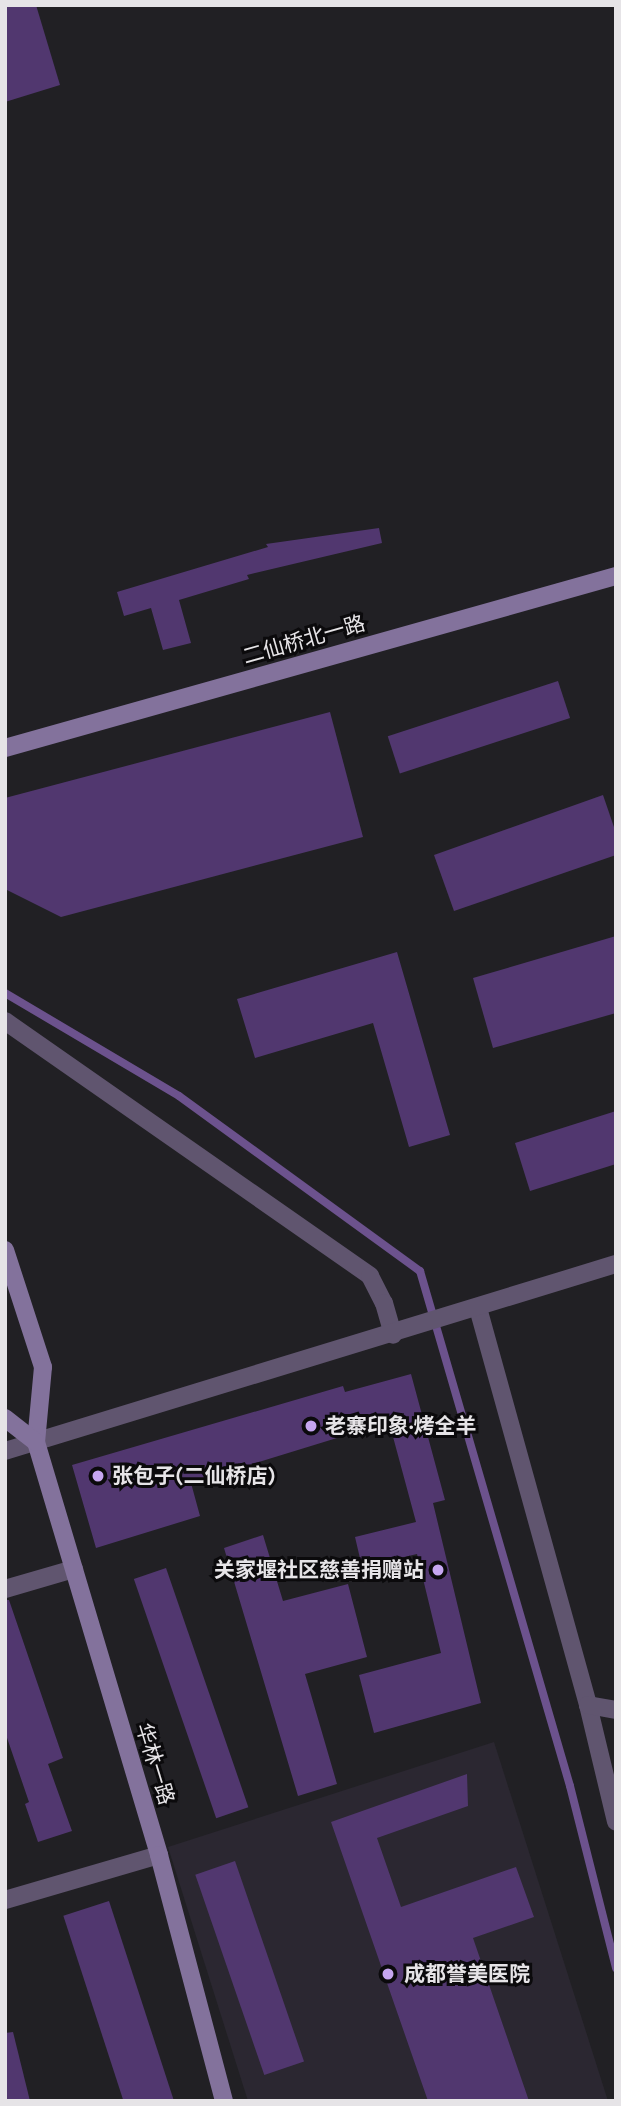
<!DOCTYPE html>
<html>
<head>
<meta charset="utf-8">
<style>
	body { margin:0 }
	#map { position:relative; width:621px; height:2106px; overflow:hidden; background:#212024; font-family:Karla,"Noto Sans SC",sans-serif }
	div>[style] { position:absolute }
	.built>* { inset:0; background:#2b2731 }
	.stream>* { height:8px; margin:-4px; padding:0 4px; transform-origin:4px; border-radius:4px; background:#6c528d }
	.building>* { inset:0; background:#51376f; transform-origin:0 0 }
	.street>* { height:18px; margin:-9px; padding:0 9px; transform-origin:9px; border-radius:9px; background:#60556f }
	.secondary>* { height:18px; margin:-9px; padding:0 9px; transform-origin:9px; border-radius:9px; background:#83729c }
	.dots>* { width:19px; height:19px; translate:-50% -50%; box-sizing:border-box; border:4px solid #0b0a0c; border-radius:50% }
	span { translate:-50% -50%; white-space:nowrap; text-align:center; line-height:1.15; -webkit-text-stroke:6px #0b0a0c; paint-order:stroke }
	.street-label { font-size:21px; color:#e6e4e7 }
	.poi-label { font-size:21px; color:#e6e4e7; font-weight:700 }
	.left { translate:0 -50%; text-align:left }
	.right { translate:-100% -50%; text-align:right }
	.frame { position:absolute; inset:0; border:7px solid #e6e4e7; pointer-events:none }
</style>
</head>
<body>
<div id="map">
	<div class="built">
		<div style="clip-path:polygon(494px 1742px,608px 2101px,248px 2101px,168px 1847px)"></div>
	</div>
	<div class="stream">
		<div style="left:5px;top:993px;width:202px;rotate:30.6deg"></div>
		<div style="left:179px;top:1096px;width:298px;rotate:36deg"></div>
		<div style="left:420px;top:1271px;width:536px;rotate:73.76deg"></div>
		<div style="left:570px;top:1786px;width:188px;rotate:75.8deg"></div>
	</div>
	<div class="building">
		<div style="clip-path:polygon(5px 5px,36px 5px,60px 85px,5px 102px)"></div>
		<div style="clip-path:polygon(379px 528px,382px 543px,247px 575px,249px 579px,179px 600px,191px 643px,163px 650px,151px 608px,124px 616px,117px 592px,268px 547px,266px 544px)"></div>
		<div style="left:558px;top:681px;width:39px;height:179px;rotate:72deg"></div>
		<div style="clip-path:polygon(330px 712px,363px 837px,61px 917px,5px 889px,5px 798px)"></div>
		<div style="clip-path:polygon(603px 795px,616px 833px,616px 855px,454px 911px,434px 855px)"></div>
		<div style="clip-path:polygon(616px 936px,616px 1013px,493px 1048px,473px 978px)"></div>
		<div style="clip-path:polygon(397px 952px,450px 1135px,409px 1147px,373px 1023px,255px 1058px,237px 999px)"></div>
		<div style="clip-path:polygon(616px 1111px,616px 1164px,530px 1191px,515px 1143px)"></div>
		<div style="clip-path:polygon(411px 1374px,445px 1500px,433px 1503px,481px 1703px,374px 1733px,359px 1675px,441px 1653px,417px 1554px,362px 1567px,355px 1537px,416px 1522px,389px 1422px,191px 1483px,200px 1516px,96px 1548px,72px 1465px,343px 1386px,345px 1392px)"></div>
		<div style="clip-path:polygon(263px 1535px,283px 1601px,348px 1584px,367px 1657px,305px 1674px,337px 1784px,298px 1796px,224px 1548px)"></div>
		<div style="left:166px;top:1568px;width:253px;height:34px;rotate:71deg"></div>
		<div style="clip-path:polygon(5px 1600px,9px 1600px,63px 1758px,48px 1764px,72px 1831px,38px 1842px,25px 1804px,29px 1802px,5px 1732px)"></div>
		<div style="clip-path:polygon(467px 1774px,468px 1806px,377px 1838px,401px 1907px,516px 1867px,534px 1917px,473px 1938px,529px 2101px,428px 2101px,331px 1822px)"></div>
		<div style="left:235px;top:1861px;width:212px;height:42px;rotate:71deg"></div>
		<div style="left:109px;top:1901px;width:210px;height:48px;rotate:72deg"></div>
		<div style="clip-path:polygon(13px 2032px,30px 2101px,5px 2101px,5px 2033px)"></div>
	</div>
	<div class="street">
		<div style="left:5px;top:1021px;width:445px;rotate:34.9deg"></div>
		<div style="left:370px;top:1276px;width:30px;rotate:63deg"></div>
		<div style="left:384px;top:1303px;width:33px;rotate:74deg"></div>
		<div style="left:478px;top:1308px;width:412px;rotate:74.5deg"></div>
		<div style="left:588px;top:1705px;width:120px;rotate:76.5deg"></div>
		<div style="left:5px;top:1451px;width:639px;rotate:-17.02deg"></div>
		<div style="left:5px;top:1589px;width:72px;rotate:-16.2deg"></div>
		<div style="left:588px;top:1705px;width:28px;rotate:10deg"></div>
		<div style="left:5px;top:1900px;width:160px;rotate:-16.3deg"></div>
	</div>
	<div class="secondary">
		<div style="left:5px;top:748px;width:635px;rotate:-15.72deg"></div>
		<div style="left:5px;top:1250px;width:123px;rotate:72deg"></div>
		<div style="left:43px;top:1367px;width:75px;rotate:95.3deg"></div>
		<div style="left:36px;top:1442px;width:431px;rotate:73.4deg"></div>
		<div style="left:159px;top:1855px;width:254px;rotate:75.2deg"></div>
		<div style="left:5px;top:1418px;width:39px;rotate:38deg"></div>
	</div>
	<div class="dots">
		<div style="left:311px;top:1426px;background:#c6a6f0"></div>
		<div style="left:98px;top:1476px;background:#c6a6f0"></div>
		<div style="left:438px;top:1570px;background:#c6a6f0"></div>
		<div style="left:388px;top:1974px;background:#c6a6f0"></div>
	</div>
	<div class="street-label">
		<span style="left:304px;top:640px;rotate:-16deg">二仙桥北一路</span>
		<span style="left:155px;top:1764px;rotate:73deg">华林一路</span>
	</div>
	<div class="poi-label">
		<span class="left" style="left:325px;top:1426px">老寨印象·烤全羊</span>
		<span class="left" style="left:112px;top:1476px">张包子(二仙桥店)</span>
		<span class="right" style="left:424px;top:1570px">关家堰社区慈善捐赠站</span>
		<span class="left" style="left:404px;top:1974px">成都誉美医院</span>
	</div>
	<div class="frame"></div>
</div>
</body>
</html>
